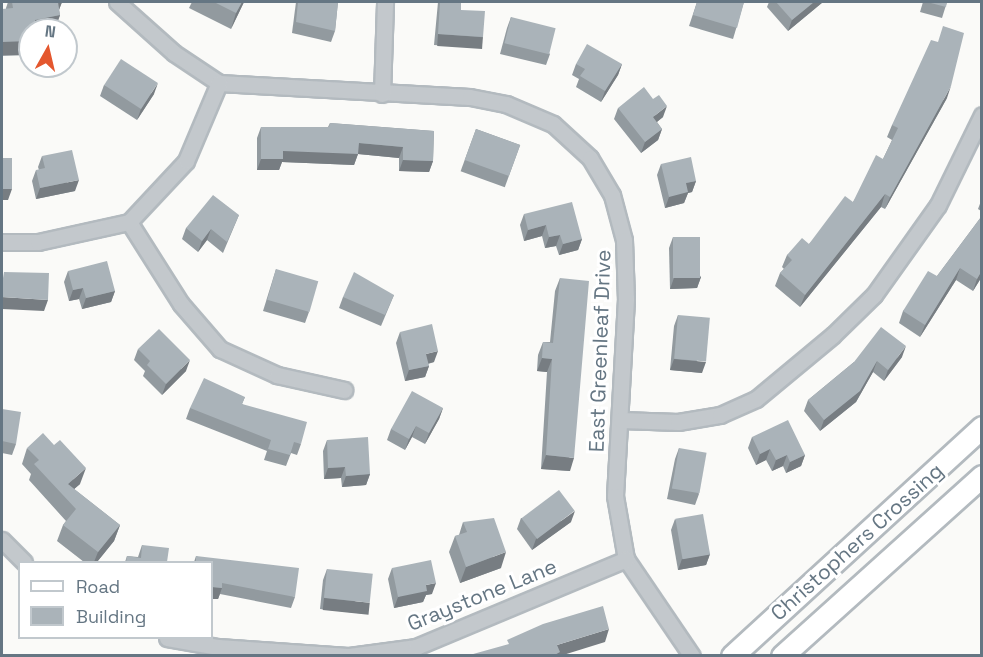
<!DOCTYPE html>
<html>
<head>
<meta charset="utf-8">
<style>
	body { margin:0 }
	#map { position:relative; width:983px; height:657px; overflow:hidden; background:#fafaf8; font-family:"Space Grotesk",sans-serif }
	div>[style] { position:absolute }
	.roads { filter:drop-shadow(2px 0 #b3babf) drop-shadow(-2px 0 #b3babf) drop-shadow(0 2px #b3babf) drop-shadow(0 -2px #b3babf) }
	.street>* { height:15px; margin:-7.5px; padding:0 7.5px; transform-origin:7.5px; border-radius:7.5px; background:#c3c8cc }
	.secondary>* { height:21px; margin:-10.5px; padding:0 10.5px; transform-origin:10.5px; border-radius:10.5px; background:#fff }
	.wall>* { inset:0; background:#929a9f; transform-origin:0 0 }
	.shaded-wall>* { inset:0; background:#777d82; transform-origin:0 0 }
	.building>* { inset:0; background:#aab3b9; transform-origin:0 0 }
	span { translate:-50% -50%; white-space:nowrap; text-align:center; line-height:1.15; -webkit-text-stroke:6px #fff; paint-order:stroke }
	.street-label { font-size:21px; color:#657683 }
	.frame { position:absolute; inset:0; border:3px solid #657683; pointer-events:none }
	.legend { position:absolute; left:18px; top:561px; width:195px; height:78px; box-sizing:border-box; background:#fff; border:2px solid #c1c8cd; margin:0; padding:8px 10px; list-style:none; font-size:18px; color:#657683 }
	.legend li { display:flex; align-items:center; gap:12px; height:30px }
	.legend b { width:30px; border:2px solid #c1c8cd }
	.north { position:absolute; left:18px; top:18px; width:60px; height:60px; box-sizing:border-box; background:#fff; border:2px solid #c1c8cd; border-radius:50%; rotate:8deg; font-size:16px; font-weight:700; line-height:24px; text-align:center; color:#657683 }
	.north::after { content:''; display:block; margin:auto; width:21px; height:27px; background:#e4572e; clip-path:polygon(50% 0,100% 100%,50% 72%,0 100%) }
</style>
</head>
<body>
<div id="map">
	<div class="roads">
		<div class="street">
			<div style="left:117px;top:2px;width:76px;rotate:41.8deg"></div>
			<div style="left:174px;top:53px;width:54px;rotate:33.7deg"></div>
			<div style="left:219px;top:83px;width:251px;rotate:3.2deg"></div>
			<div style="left:470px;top:97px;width:37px;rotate:11deg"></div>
			<div style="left:506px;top:104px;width:51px;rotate:23.1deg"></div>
			<div style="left:553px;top:124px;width:50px;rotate:42.6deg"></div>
			<div style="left:590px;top:158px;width:43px;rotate:59.3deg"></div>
			<div style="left:612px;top:195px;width:47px;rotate:75.1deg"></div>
			<div style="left:624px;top:240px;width:59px;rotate:88.1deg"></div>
			<div style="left:626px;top:299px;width:197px;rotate:93.2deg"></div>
			<div style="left:615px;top:496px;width:64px;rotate:80.1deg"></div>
			<div style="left:626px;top:559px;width:117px;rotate:55.8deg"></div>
			<div style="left:382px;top:94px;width:92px;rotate:-88.1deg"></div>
			<div style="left:129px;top:222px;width:97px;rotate:57.6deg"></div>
			<div style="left:181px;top:304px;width:60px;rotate:49.1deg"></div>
			<div style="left:220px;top:349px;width:63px;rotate:24.5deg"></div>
			<div style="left:277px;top:375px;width:69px;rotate:12.6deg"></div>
			<div style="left:2px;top:242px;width:36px"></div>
			<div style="left:38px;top:242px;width:93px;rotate:-12.4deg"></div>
			<div style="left:129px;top:222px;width:83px;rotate:-46.9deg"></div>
			<div style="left:186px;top:161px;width:85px;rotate:-67.1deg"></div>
			<div style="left:621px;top:420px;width:57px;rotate:2deg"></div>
			<div style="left:678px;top:422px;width:43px;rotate:-9.5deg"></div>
			<div style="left:720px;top:415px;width:39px;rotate:-24deg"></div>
			<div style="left:756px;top:399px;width:100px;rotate:-39.7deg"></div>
			<div style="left:833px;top:335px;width:57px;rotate:-44.3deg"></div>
			<div style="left:874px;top:295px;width:110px;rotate:-54.6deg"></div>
			<div style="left:938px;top:205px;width:100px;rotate:-63.9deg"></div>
			<div style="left:2px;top:540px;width:31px;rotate:45deg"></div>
			<div style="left:167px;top:638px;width:52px;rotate:10deg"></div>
			<div style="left:218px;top:647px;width:130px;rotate:4deg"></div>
			<div style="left:349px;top:656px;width:68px;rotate:-7.7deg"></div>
			<div style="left:416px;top:647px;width:228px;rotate:-22.7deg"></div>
		</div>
		<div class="secondary">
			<div style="left:732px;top:656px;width:339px;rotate:-42.5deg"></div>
			<div style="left:782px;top:656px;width:269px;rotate:-42deg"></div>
		</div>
	</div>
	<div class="wall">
		<div style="clip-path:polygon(8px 2px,62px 2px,59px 10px,60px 15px,55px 29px,30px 30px,30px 55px,2px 56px,6px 8px)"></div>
		<div style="clip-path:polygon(192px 2px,244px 2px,231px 29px,189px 8px)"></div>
		<div style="clip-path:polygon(296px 2px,338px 2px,335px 31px,331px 42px,292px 33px)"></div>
		<div style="clip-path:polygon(438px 2px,461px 2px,461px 10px,483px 37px,479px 48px,434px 45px)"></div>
		<div style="clip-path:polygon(697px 2px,744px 2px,733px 39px,689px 26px)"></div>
		<div style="clip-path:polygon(769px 2px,823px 2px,788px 31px,767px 7px)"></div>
		<div style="clip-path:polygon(923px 2px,947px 2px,942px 18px,920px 12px)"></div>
		<div style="clip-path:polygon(511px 17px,550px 54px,546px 65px,500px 54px,507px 28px)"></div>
		<div style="clip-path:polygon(576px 64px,622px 64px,618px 75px,601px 102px,576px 87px,579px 79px,572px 75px)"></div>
		<div style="clip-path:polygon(104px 85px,154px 94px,137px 120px,100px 96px)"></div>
		<div style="clip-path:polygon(947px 98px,885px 209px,881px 207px,800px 307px,775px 286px,780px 273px,784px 269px,782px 267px,787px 255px,809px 244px,853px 202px,883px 159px,892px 140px,887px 137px,892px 125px)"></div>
		<div style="clip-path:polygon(618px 108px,663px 117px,657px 122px,662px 129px,658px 140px,641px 153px,614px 119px)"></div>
		<div style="clip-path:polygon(330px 123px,434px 131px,433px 161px,429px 172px,399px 171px,399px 158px,358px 154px,354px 165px,282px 162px,279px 170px,257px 170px,257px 138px,261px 127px,328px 127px)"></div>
		<div style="left:476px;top:129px;width:47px;height:45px;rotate:20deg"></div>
		<div style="clip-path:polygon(42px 156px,75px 191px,36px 199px,32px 181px,36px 170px,39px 170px,38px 167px)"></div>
		<div style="clip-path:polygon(661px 164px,696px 181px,692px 192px,688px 193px,684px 203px,665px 208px,657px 175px)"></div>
		<div style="clip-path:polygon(981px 201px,981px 211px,978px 209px)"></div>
		<div style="clip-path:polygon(524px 214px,582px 239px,578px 250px,559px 255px,556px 246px,545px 248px,542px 236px,524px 241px,520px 225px)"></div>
		<div style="clip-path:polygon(239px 215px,223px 253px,207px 240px,198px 252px,182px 239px,186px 228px)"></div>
		<div style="clip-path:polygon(981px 217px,981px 278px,973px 291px,956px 280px,920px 337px,899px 323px,903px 311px,937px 276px)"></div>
		<div style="clip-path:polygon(673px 237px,701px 277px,697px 288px,670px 289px,669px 248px)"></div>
		<div style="clip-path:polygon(276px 269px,309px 312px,305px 323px,263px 311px)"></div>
		<div style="clip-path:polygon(68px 271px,115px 291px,111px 302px,82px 309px,79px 299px,69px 301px,64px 282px)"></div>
		<div style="clip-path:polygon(560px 278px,570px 471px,541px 469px,547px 372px,537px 371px,538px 355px,543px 342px,550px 342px,555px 291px)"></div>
		<div style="clip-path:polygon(394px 295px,381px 326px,339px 308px,343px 297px)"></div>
		<div style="clip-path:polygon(678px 315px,702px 373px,670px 370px,674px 326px)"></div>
		<div style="clip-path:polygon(400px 332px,434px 362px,428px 364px,429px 366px,425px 377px,405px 381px,396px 343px)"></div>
		<div style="clip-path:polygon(138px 349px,186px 371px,162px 395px,143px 376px,145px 371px,134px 360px)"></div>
		<div style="clip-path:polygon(902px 357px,884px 381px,873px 372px,856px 402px,820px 431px,804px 411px,808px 400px,854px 362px)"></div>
		<div style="clip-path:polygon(245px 397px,242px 404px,301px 444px,297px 455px,291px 453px,286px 466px,264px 460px,267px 451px,186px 419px,190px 408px)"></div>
		<div style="clip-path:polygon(443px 408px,439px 419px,425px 444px,412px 437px,405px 450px,387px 440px,391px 429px)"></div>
		<div style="clip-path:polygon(2px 409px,16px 444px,12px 455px,2px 453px)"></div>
		<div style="clip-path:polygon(752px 437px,805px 455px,801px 466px,786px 473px,783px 466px,772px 471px,766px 460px,756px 465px,748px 448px)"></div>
		<div style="clip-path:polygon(327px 440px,370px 474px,366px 485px,342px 487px,341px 478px,324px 479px,323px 451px)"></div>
		<div style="clip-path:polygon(27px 448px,80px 484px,74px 489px,120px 525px,114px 541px,97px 562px,84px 562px,57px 541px,63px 525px,66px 521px,29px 480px,31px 474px,22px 464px)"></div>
		<div style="clip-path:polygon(679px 448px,699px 494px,695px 505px,667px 499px,675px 459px)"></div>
		<div style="clip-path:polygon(521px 518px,571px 522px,532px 550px,517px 529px)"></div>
		<div style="clip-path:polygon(675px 519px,710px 554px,706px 565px,678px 570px,671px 530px)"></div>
		<div style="clip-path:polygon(463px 522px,501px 568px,460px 583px,449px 552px,455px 536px,459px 535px)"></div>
		<div style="clip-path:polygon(142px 545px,167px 562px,125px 562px,127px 556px,138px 557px)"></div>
		<div style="clip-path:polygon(196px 556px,295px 597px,291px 608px,220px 594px,218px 599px,212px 599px,212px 562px,194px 562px)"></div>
		<div style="clip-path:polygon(392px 568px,432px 594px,426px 595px,423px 602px,394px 608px,388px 579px)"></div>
		<div style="clip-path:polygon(327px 569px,366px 614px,320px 609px,323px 580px)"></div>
	</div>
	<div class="shaded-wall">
		<div style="clip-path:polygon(58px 2px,62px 2px,57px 15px)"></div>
		<div style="clip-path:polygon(242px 2px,244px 2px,231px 29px,236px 13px)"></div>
		<div style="clip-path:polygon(814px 2px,823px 2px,788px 31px,792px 20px)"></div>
		<div style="clip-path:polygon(60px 15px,55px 29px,31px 30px,35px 20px)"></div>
		<div style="left:438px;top:34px;width:45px;height:12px;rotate:4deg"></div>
		<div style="left:30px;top:41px;width:14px;height:28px;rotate:90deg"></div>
		<div style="clip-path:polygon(622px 64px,618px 75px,601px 102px,605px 91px)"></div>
		<div style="clip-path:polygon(158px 83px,154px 94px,137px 120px,141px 109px)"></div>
		<div style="clip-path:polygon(951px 86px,947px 98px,885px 209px,890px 197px)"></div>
		<div style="clip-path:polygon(667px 106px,663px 117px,649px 128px,653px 117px)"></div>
		<div style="clip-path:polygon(662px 129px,658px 140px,641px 153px,645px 142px)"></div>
		<div style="clip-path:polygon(359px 143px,403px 147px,399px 158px,358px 154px,354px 165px,282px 162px,279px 170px,257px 170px,261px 159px,283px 151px)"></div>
		<div style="clip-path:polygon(403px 160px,433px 161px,429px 172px,399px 171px)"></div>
		<div style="clip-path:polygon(79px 180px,75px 191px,36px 199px,40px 188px)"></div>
		<div style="clip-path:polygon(696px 181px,692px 192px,688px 193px,684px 203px,665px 208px,669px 197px,686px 183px)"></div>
		<div style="clip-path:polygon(2px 189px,12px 189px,8px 200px,2px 200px)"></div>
		<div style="clip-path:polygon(885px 194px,881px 207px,800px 307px,805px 295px)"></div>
		<div style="clip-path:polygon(546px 225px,542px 236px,524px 241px,528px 230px)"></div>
		<div style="clip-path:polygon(211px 229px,207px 240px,198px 252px,202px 241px)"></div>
		<div style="clip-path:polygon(560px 235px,556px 246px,545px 248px,549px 237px)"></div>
		<div style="clip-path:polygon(582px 239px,578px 250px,559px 255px,563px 244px)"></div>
		<div style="clip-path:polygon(960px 268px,956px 280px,920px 337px,925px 325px)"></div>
		<div style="clip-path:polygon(981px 272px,981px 278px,973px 291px,977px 279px)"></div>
		<div style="clip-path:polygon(701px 277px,697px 288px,670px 289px,674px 278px)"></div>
		<div style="clip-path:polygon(83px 288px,79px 299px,69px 301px,73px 290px)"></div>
		<div style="clip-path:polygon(115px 291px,111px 302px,82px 309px,86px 298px)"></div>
		<div style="clip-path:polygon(2px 297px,48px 300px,44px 311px,2px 309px)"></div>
		<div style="clip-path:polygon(906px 346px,902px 357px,884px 381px,888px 370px)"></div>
		<div style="clip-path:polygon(438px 351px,434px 362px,422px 365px,426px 354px)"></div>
		<div style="clip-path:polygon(542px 358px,552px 359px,547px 372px,537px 371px)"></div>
		<div style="clip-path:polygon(674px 359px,706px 362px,702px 373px,670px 370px)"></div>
		<div style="clip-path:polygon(190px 360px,186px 371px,162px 395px,166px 384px)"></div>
		<div style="clip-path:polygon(877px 361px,873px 372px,856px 402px,820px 431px,824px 420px)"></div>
		<div style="clip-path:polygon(429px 366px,425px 377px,405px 381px,409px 370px)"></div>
		<div style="clip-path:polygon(443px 408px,439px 419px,425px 444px,429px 433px)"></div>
		<div style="clip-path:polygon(416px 426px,412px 437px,405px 450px,409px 439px)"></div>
		<div style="clip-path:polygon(770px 449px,766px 460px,756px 465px,760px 454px)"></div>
		<div style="clip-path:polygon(546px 455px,574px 458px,570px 471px,541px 469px)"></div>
		<div style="clip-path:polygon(787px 455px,783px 466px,772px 471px,776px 460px)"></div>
		<div style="clip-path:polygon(805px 455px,801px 466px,786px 473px,790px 462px)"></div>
		<div style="clip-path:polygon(345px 467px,341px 478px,324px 479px,328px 468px)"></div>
		<div style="clip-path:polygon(86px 468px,80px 484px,65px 497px,68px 484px)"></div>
		<div style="clip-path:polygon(370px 474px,366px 485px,342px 487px,346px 476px)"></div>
		<div style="clip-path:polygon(575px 511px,571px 522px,532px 550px,536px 539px)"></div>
		<div style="clip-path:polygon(120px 525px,114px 541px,97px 562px,94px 562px,98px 552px)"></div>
		<div style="clip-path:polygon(506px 552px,501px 568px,460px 583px,466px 567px)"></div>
		<div style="clip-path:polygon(710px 554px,706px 565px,678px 570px,682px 559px)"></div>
		<div style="clip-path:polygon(436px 583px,432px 594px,426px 595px,423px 602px,394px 608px,398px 597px,426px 585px)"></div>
		<div style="clip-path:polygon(212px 587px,222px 588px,218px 599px,212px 599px)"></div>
		<div style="left:324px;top:598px;width:46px;height:12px;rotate:6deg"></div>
		<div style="clip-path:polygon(609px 629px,605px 642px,560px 656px,553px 656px,557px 645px)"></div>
	</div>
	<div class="building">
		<div style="clip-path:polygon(12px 2px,59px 2px,58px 2px,60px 15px,35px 20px,36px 30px,30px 30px,30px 41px,2px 42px,2px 9px,13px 8px)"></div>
		<div style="clip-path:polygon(214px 2px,242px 2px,236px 13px)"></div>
		<div style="clip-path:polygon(298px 2px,338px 2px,335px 31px,296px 22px)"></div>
		<div style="clip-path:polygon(440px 2px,461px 2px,461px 10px,485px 11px,483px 37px,438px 34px)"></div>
		<div style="clip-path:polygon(697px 2px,744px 2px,737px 28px,693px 15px)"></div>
		<div style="clip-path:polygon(776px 2px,814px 2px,792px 20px)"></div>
		<div style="clip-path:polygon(927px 2px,947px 2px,946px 7px)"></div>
		<div style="left:511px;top:17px;width:46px;height:27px;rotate:14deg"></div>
		<div style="clip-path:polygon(943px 26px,964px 33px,951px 86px,890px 197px,885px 194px,805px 295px,780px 273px,792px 260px,787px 255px,802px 238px,809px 244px,845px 196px,853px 202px,876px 155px,883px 159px,898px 128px,892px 125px,931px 40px,938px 42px)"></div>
		<div style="clip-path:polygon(587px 44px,622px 64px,605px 91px,580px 76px,585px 69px,576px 64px)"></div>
		<div style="left:121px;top:59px;width:44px;height:31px;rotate:33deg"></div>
		<div style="clip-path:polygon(644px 87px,653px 99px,659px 95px,667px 106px,653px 117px,662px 129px,645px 142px,618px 108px)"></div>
		<div style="clip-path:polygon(330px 123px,434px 131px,433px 161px,403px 160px,403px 147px,359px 143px,358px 154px,283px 151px,283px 159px,261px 159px,261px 127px,329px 127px)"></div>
		<div style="left:476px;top:129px;width:47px;height:33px;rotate:20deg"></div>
		<div style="clip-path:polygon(72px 150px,79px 180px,40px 188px,36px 170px,45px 168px,42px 156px)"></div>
		<div style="clip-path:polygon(691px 157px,696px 181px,686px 183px,688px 192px,669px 197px,661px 164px)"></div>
		<div style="left:2px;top:158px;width:10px;height:31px"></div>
		<div style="clip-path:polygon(213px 195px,239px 215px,227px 242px,211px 229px,202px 241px,186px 228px)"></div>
		<div style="clip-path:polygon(572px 202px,582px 239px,563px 244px,560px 235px,549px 237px,546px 225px,528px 230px,524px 214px)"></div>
		<div style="clip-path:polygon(981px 217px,981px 272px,977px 279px,960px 268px,925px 325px,903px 311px,928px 271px,937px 276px)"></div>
		<div style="left:673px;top:237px;width:27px;height:41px"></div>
		<div style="clip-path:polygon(107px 261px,115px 291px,86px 298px,83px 288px,73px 290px,68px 271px)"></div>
		<div style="left:276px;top:269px;width:44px;height:32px;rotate:16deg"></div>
		<div style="clip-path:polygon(4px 272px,49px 273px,48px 300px,2px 297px,2px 278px,3px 278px)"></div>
		<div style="clip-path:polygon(354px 272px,394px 295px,385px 315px,343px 297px)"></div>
		<div style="clip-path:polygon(560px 278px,589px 281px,574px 458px,546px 455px,552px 359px,542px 358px,543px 342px,553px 343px)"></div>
		<div style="left:678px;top:315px;width:32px;height:44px;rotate:5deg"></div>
		<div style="clip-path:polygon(432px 324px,438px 351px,426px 354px,429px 366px,409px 370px,400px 332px)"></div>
		<div style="clip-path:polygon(881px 327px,906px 346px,888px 370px,877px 361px,860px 391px,824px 420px,808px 400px,854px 362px)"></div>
		<div style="clip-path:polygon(159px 329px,190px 360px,166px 384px,147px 365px,150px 361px,138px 349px)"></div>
		<div style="clip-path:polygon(204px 378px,245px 397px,242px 404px,307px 422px,301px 444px,294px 442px,290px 455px,268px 449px,271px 440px,190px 408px)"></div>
		<div style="clip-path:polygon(412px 391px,443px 408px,429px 433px,416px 426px,409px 439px,391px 429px)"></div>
		<div style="clip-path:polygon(2px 409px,21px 412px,16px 444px,2px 441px)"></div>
		<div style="clip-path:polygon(788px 420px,805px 455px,790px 462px,787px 455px,776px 460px,770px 449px,760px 454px,752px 437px)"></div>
		<div style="clip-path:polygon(43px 433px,54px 445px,60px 440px,86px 468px,68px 484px,120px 525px,98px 552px,63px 525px,76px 509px,34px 464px,39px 460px,27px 448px)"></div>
		<div style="clip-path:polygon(368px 437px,370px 474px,346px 476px,345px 467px,328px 468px,327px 440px)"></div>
		<div style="left:679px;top:448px;width:28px;height:41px;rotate:10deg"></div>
		<div style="left:559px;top:490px;width:26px;height:47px;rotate:53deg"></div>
		<div style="left:703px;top:514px;width:41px;height:28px;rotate:80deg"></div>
		<div style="clip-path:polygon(494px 518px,506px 552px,466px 567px,455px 536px,467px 532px,463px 522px)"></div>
		<div style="clip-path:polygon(142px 545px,169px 548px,167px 562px,126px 562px,127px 556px,141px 558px)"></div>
		<div style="clip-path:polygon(196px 556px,299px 568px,295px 597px,222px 583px,222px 588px,212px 587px,212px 562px,196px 562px)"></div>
		<div style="clip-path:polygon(431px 560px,436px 583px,426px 585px,427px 591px,398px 597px,392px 568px)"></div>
		<div style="left:327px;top:569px;width:46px;height:29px;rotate:6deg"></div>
		<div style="clip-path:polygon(603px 606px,609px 629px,557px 645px,560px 652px,553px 656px,466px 656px,509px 644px,507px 640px,543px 624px)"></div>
	</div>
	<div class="street-label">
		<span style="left:600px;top:351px;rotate:-88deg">East Greenleaf Drive</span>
		<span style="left:857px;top:542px;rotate:-42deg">Christophers Crossing</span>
		<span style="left:482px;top:595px;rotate:-22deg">Graystone Lane</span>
	</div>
	<div class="frame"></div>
	<ul class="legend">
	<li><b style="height:8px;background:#fff"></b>Road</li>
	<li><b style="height:16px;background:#aab3b9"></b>Building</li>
	</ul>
	<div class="north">N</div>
</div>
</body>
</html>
